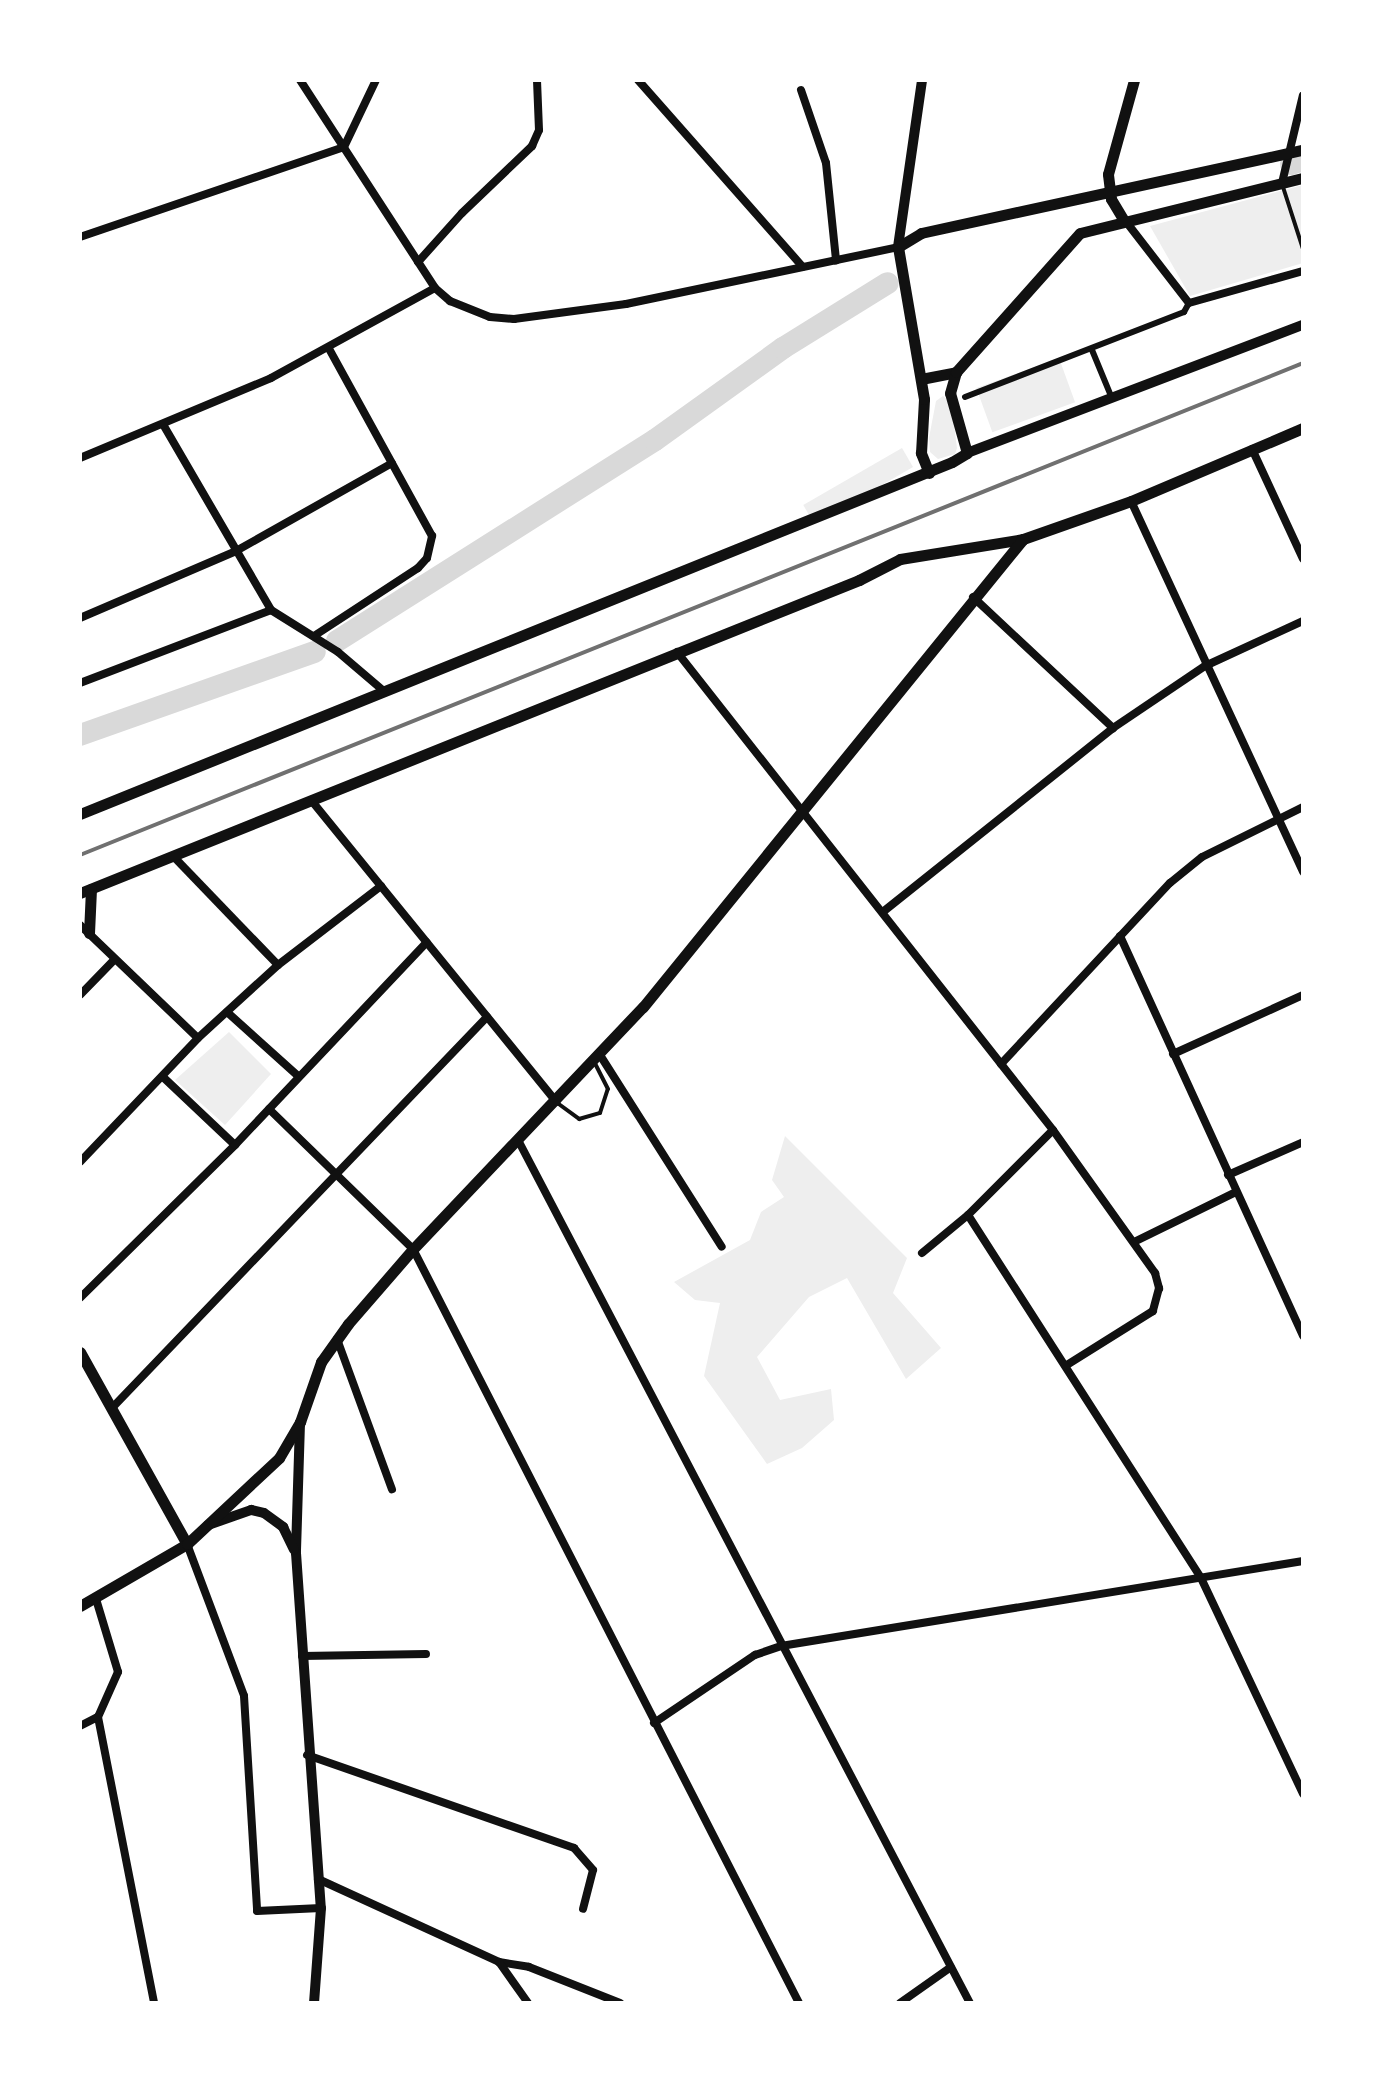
<!DOCTYPE html>
<html>
<head>
<meta charset="utf-8">
<style>
	body { margin:0 }
	#map { position:relative; width:1383px; height:2083px; overflow:hidden; background:#fff; font-family:Montserrat,sans-serif }
	div>[style] { position:absolute }
	.green>* { inset:0; background:#eee; transform-origin:0 0 }
	.river>* { height:22px; margin:-11px; padding:0 11px; transform-origin:11px; border-radius:11px; background:#d9d9d9 }
	.service>* { height:4px; margin:-2px; padding:0 2px; transform-origin:2px; border-radius:2px; background:#111 }
	.pedestrian>* { height:6px; margin:-3px; padding:0 3px; transform-origin:3px; border-radius:3px; background:#111 }
	.minor>* { height:8px; margin:-4px; padding:0 4px; transform-origin:4px; border-radius:4px; background:#111 }
	.tertiary>* { height:10px; margin:-5px; padding:0 5px; transform-origin:5px; border-radius:5px; background:#111 }
	.secondary>* { height:11px; margin:-5.5px; padding:0 5.5px; transform-origin:5.5px; border-radius:5.5px; background:#111 }
	.rail>* { height:4px; margin:-2px; padding:0 2px; transform-origin:2px; border-radius:2px; background:#707070 }
	span { translate:-50% -50%; white-space:nowrap; text-align:center; line-height:1.15; -webkit-text-stroke:10px #fff; paint-order:stroke }
	.frame { position:absolute; inset:0; border:82px solid #fff; pointer-events:none }
</style>
</head>
<body>
<div id="map">
	<div class="green">
		<div style="clip-path:polygon(1303px 185px,1303px 263px,1190px 296px,1150px 226px)"></div>
		<div style="left:1059px;top:358px;width:47px;height:88px;rotate:70deg"></div>
		<div style="clip-path:polygon(943px 396px,951px 402px,957px 448px,955px 454px,938px 459px,930px 452px,929px 438px,936px 401px)"></div>
		<div style="left:902px;top:448px;width:22px;height:114px;rotate:60deg"></div>
		<div style="clip-path:polygon(229px 1032px,271px 1074px,225px 1125px,175px 1080px)"></div>
		<div style="clip-path:polygon(785px 1136px,907px 1258px,893px 1293px,941px 1348px,906px 1379px,847px 1278px,809px 1297px,757px 1357px,780px 1400px,831px 1389px,834px 1420px,802px 1448px,767px 1464px,704px 1376px,720px 1303px,695px 1300px,674px 1282px,750px 1240px,761px 1212px,784px 1197px,772px 1180px)"></div>
	</div>
	<div class="river">
		<div style="left:1291px;top:164px;width:13px;rotate:-18deg"></div>
		<div style="left:337px;top:641px;width:376px;rotate:-32.3deg"></div>
		<div style="left:655px;top:440px;width:158px;rotate:-35.7deg"></div>
		<div style="left:783px;top:348px;width:123px;rotate:-31.8deg"></div>
		<div style="left:80px;top:735px;width:249px;rotate:-19.5deg"></div>
	</div>
	<div class="service">
		<div style="left:1283px;top:187px;width:65px;rotate:72.1deg"></div>
		<div style="left:556px;top:1102px;width:29px;rotate:36deg"></div>
		<div style="left:579px;top:1119px;width:22px;rotate:-16deg"></div>
		<div style="left:600px;top:1113px;width:25px;rotate:-72deg"></div>
		<div style="left:608px;top:1089px;width:30px;rotate:-117deg"></div>
	</div>
	<div class="pedestrian">
		<div style="left:1092px;top:350px;width:50px;rotate:67.6deg"></div>
		<div style="left:965px;top:397px;width:235px;rotate:-21.2deg"></div>
		<div style="left:1184px;top:312px;width:10px;rotate:-61deg"></div>
	</div>
	<div class="minor">
		<div style="left:300px;top:80px;width:248px;rotate:57deg"></div>
		<div style="left:435px;top:288px;width:20px;rotate:41deg"></div>
		<div style="left:450px;top:301px;width:43px;rotate:21.8deg"></div>
		<div style="left:490px;top:317px;width:24px;rotate:5deg"></div>
		<div style="left:514px;top:319px;width:113px;rotate:-7.6deg"></div>
		<div style="left:626px;top:304px;width:278px;rotate:-11.8deg"></div>
		<div style="left:638px;top:80px;width:249px;rotate:48.6deg"></div>
		<div style="left:801px;top:90px;width:77px;rotate:71.1deg"></div>
		<div style="left:826px;top:163px;width:98px;rotate:84.1deg"></div>
		<div style="left:1282px;top:183px;width:90px;rotate:-76.6deg"></div>
		<div style="left:1124px;top:219px;width:106px;rotate:52.3deg"></div>
		<div style="left:1189px;top:303px;width:118px;rotate:-15.7deg"></div>
		<div style="left:80px;top:237px;width:279px;rotate:-18.8deg"></div>
		<div style="left:344px;top:147px;width:74px;rotate:-64.5deg"></div>
		<div style="left:418px;top:262px;width:66px;rotate:-48.1deg"></div>
		<div style="left:462px;top:213px;width:97px;rotate:-43.7deg"></div>
		<div style="left:532px;top:146px;width:17px;rotate:-66deg"></div>
		<div style="left:539px;top:130px;width:49px;rotate:-92.3deg"></div>
		<div style="left:164px;top:426px;width:213px;rotate:59.8deg"></div>
		<div style="left:271px;top:610px;width:79px;rotate:32.1deg"></div>
		<div style="left:338px;top:652px;width:62px;rotate:40.4deg"></div>
		<div style="left:1252px;top:449px;width:121px;rotate:65.1deg"></div>
		<div style="left:80px;top:458px;width:207px;rotate:-22.7deg"></div>
		<div style="left:271px;top:378px;width:187px;rotate:-28.8deg"></div>
		<div style="left:1131px;top:501px;width:409px;rotate:65.1deg"></div>
		<div style="left:973px;top:597px;width:192px;rotate:43.1deg"></div>
		<div style="left:80px;top:618px;width:170px;rotate:-23.2deg"></div>
		<div style="left:236px;top:551px;width:179px;rotate:-29.4deg"></div>
		<div style="left:314px;top:636px;width:124px;rotate:-33.2deg"></div>
		<div style="left:418px;top:568px;width:13px;rotate:-48deg"></div>
		<div style="left:427px;top:558px;width:23px;rotate:-77deg"></div>
		<div style="left:432px;top:536px;width:213px;rotate:-118.8deg"></div>
		<div style="left:677px;top:652px;width:608px;rotate:51.81deg"></div>
		<div style="left:1053px;top:1130px;width:176px;rotate:54.5deg"></div>
		<div style="left:1155px;top:1273px;width:16px;rotate:75deg"></div>
		<div style="left:1159px;top:1288px;width:24px;rotate:105deg"></div>
		<div style="left:1153px;top:1311px;width:102px;rotate:147.9deg"></div>
		<div style="left:80px;top:683px;width:204px;rotate:-20.9deg"></div>
		<div style="left:311px;top:800px;width:389px;rotate:50.9deg"></div>
		<div style="left:174px;top:857px;width:150px;rotate:46.1deg"></div>
		<div style="left:884px;top:911px;width:293px;rotate:-38.6deg"></div>
		<div style="left:1113px;top:728px;width:111px;rotate:-34deg"></div>
		<div style="left:1205px;top:666px;width:108px;rotate:-24.7deg"></div>
		<div style="left:80px;top:925px;width:163px;rotate:43.8deg"></div>
		<div style="left:1120px;top:936px;width:440px;rotate:65.4deg"></div>
		<div style="left:80px;top:995px;width:50px;rotate:-45.8deg"></div>
		<div style="left:227px;top:1012px;width:96px;rotate:42deg"></div>
		<div style="left:1173px;top:1054px;width:143px;rotate:-24.4deg"></div>
		<div style="left:600px;top:1055px;width:227px;rotate:57.6deg"></div>
		<div style="left:1001px;top:1064px;width:248px;rotate:-47deg"></div>
		<div style="left:1170px;top:883px;width:41px;rotate:-39.1deg"></div>
		<div style="left:1202px;top:857px;width:113px;rotate:-26.3deg"></div>
		<div style="left:163px;top:1077px;width:99px;rotate:43.4deg"></div>
		<div style="left:269px;top:1109px;width:201px;rotate:44.2deg"></div>
		<div style="left:413px;top:1249px;width:847px;rotate:62.89deg"></div>
		<div style="left:518px;top:1140px;width:974px;rotate:62.36deg"></div>
		<div style="left:80px;top:1162px;width:171px;rotate:-46.4deg"></div>
		<div style="left:198px;top:1038px;width:108px;rotate:-42.4deg"></div>
		<div style="left:278px;top:965px;width:130px;rotate:-37.5deg"></div>
		<div style="left:1228px;top:1175px;width:82px;rotate:-23.7deg"></div>
		<div style="left:968px;top:1215px;width:431px;rotate:57.3deg"></div>
		<div style="left:1201px;top:1578px;width:239px;rotate:64.7deg"></div>
		<div style="left:1136px;top:1241px;width:111px;rotate:-26.1deg"></div>
		<div style="left:922px;top:1253px;width:60px;rotate:-39.6deg"></div>
		<div style="left:968px;top:1215px;width:120px;rotate:-45deg"></div>
		<div style="left:80px;top:1298px;width:218px;rotate:-44.6deg"></div>
		<div style="left:235px;top:1145px;width:279px;rotate:-46.6deg"></div>
		<div style="left:337px;top:1339px;width:160px;rotate:69.9deg"></div>
		<div style="left:112px;top:1408px;width:542px;rotate:-46.2deg"></div>
		<div style="left:187px;top:1544px;width:162px;rotate:69.4deg"></div>
		<div style="left:244px;top:1696px;width:215px;rotate:86.5deg"></div>
		<div style="left:257px;top:1911px;width:64px;rotate:-2.7deg"></div>
		<div style="left:96px;top:1599px;width:76px;rotate:73.2deg"></div>
		<div style="left:118px;top:1672px;width:49px;rotate:114deg"></div>
		<div style="left:302px;top:1656px;width:124px;rotate:-0.9deg"></div>
		<div style="left:98px;top:1717px;width:291px;rotate:78.9deg"></div>
		<div style="left:654px;top:1723px;width:122px;rotate:-34deg"></div>
		<div style="left:755px;top:1655px;width:28px;rotate:-19deg"></div>
		<div style="left:781px;top:1646px;width:529px;rotate:-9.25deg"></div>
		<div style="left:80px;top:1726px;width:20px;rotate:-27deg"></div>
		<div style="left:307px;top:1755px;width:283px;rotate:19.2deg"></div>
		<div style="left:574px;top:1848px;width:29px;rotate:49deg"></div>
		<div style="left:593px;top:1870px;width:40px;rotate:104.4deg"></div>
		<div style="left:318px;top:1879px;width:199px;rotate:24.6deg"></div>
		<div style="left:499px;top:1962px;width:30px;rotate:9deg"></div>
		<div style="left:529px;top:1967px;width:98px;rotate:21.6deg"></div>
		<div style="left:499px;top:1962px;width:50px;rotate:54.7deg"></div>
		<div style="left:900px;top:2003px;width:62px;rotate:-35.2deg"></div>
	</div>
	<div class="tertiary">
		<div style="left:898px;top:247px;width:169px;rotate:-81.8deg"></div>
		<div style="left:967px;top:453px;width:360px;rotate:-20.9deg"></div>
		<div style="left:300px;top:1423px;width:130px;rotate:91.8deg"></div>
		<div style="left:296px;top:1553px;width:356px;rotate:86deg"></div>
		<div style="left:321px;top:1908px;width:95px;rotate:94.2deg"></div>
		<div style="left:208px;top:1525px;width:46px;rotate:-19.2deg"></div>
		<div style="left:251px;top:1510px;width:13px;rotate:13deg"></div>
		<div style="left:264px;top:1513px;width:24px;rotate:36deg"></div>
		<div style="left:283px;top:1527px;width:25px;rotate:64deg"></div>
	</div>
	<div class="secondary">
		<div style="left:1123px;top:219px;width:23px;rotate:-121deg"></div>
		<div style="left:1111px;top:199px;width:25px;rotate:-97deg"></div>
		<div style="left:1108px;top:174px;width:98px;rotate:-74.5deg"></div>
		<div style="left:921px;top:379px;width:36px;rotate:-11deg"></div>
		<div style="left:929px;top:473px;width:22px;rotate:-112deg"></div>
		<div style="left:921px;top:453px;width:54px;rotate:-86.8deg"></div>
		<div style="left:924px;top:399px;width:154px;rotate:-99.7deg"></div>
		<div style="left:898px;top:247px;width:27px;rotate:-31deg"></div>
		<div style="left:921px;top:233px;width:391px;rotate:-12.3deg"></div>
		<div style="left:80px;top:814px;width:940px;rotate:-21.98deg"></div>
		<div style="left:952px;top:462px;width:17px;rotate:-31deg"></div>
		<div style="left:967px;top:453px;width:62px;rotate:-105.8deg"></div>
		<div style="left:950px;top:393px;width:22px;rotate:-74deg"></div>
		<div style="left:956px;top:372px;width:186px;rotate:-48.3deg"></div>
		<div style="left:1080px;top:233px;width:230px;rotate:-13.9deg"></div>
		<div style="left:80px;top:893px;width:840px;rotate:-21.89deg"></div>
		<div style="left:859px;top:580px;width:46px;rotate:-27.1deg"></div>
		<div style="left:900px;top:559px;width:125px;rotate:-9.2deg"></div>
		<div style="left:1023px;top:539px;width:114px;rotate:-19.4deg"></div>
		<div style="left:1131px;top:501px;width:187px;rotate:-23deg"></div>
		<div style="left:89px;top:933px;width:44px;rotate:-87.4deg"></div>
		<div style="left:80px;top:1352px;width:220px;rotate:60.9deg"></div>
		<div style="left:80px;top:1606px;width:124px;rotate:-30.1deg"></div>
		<div style="left:187px;top:1544px;width:126px;rotate:-43.1deg"></div>
		<div style="left:279px;top:1458px;width:42px;rotate:-59.7deg"></div>
		<div style="left:300px;top:1422px;width:64px;rotate:-70.7deg"></div>
		<div style="left:321px;top:1362px;width:47px;rotate:-54.6deg"></div>
		<div style="left:348px;top:1324px;width:99px;rotate:-49.1deg"></div>
		<div style="left:413px;top:1249px;width:334px;rotate:-46.5deg"></div>
		<div style="left:643px;top:1007px;width:603px;rotate:-50.92deg"></div>
	</div>
	<div class="rail">
		<div style="left:80px;top:855px;width:1318px;rotate:-21.91deg"></div>
	</div>
	<div class="frame"></div>
</div>
</body>
</html>
